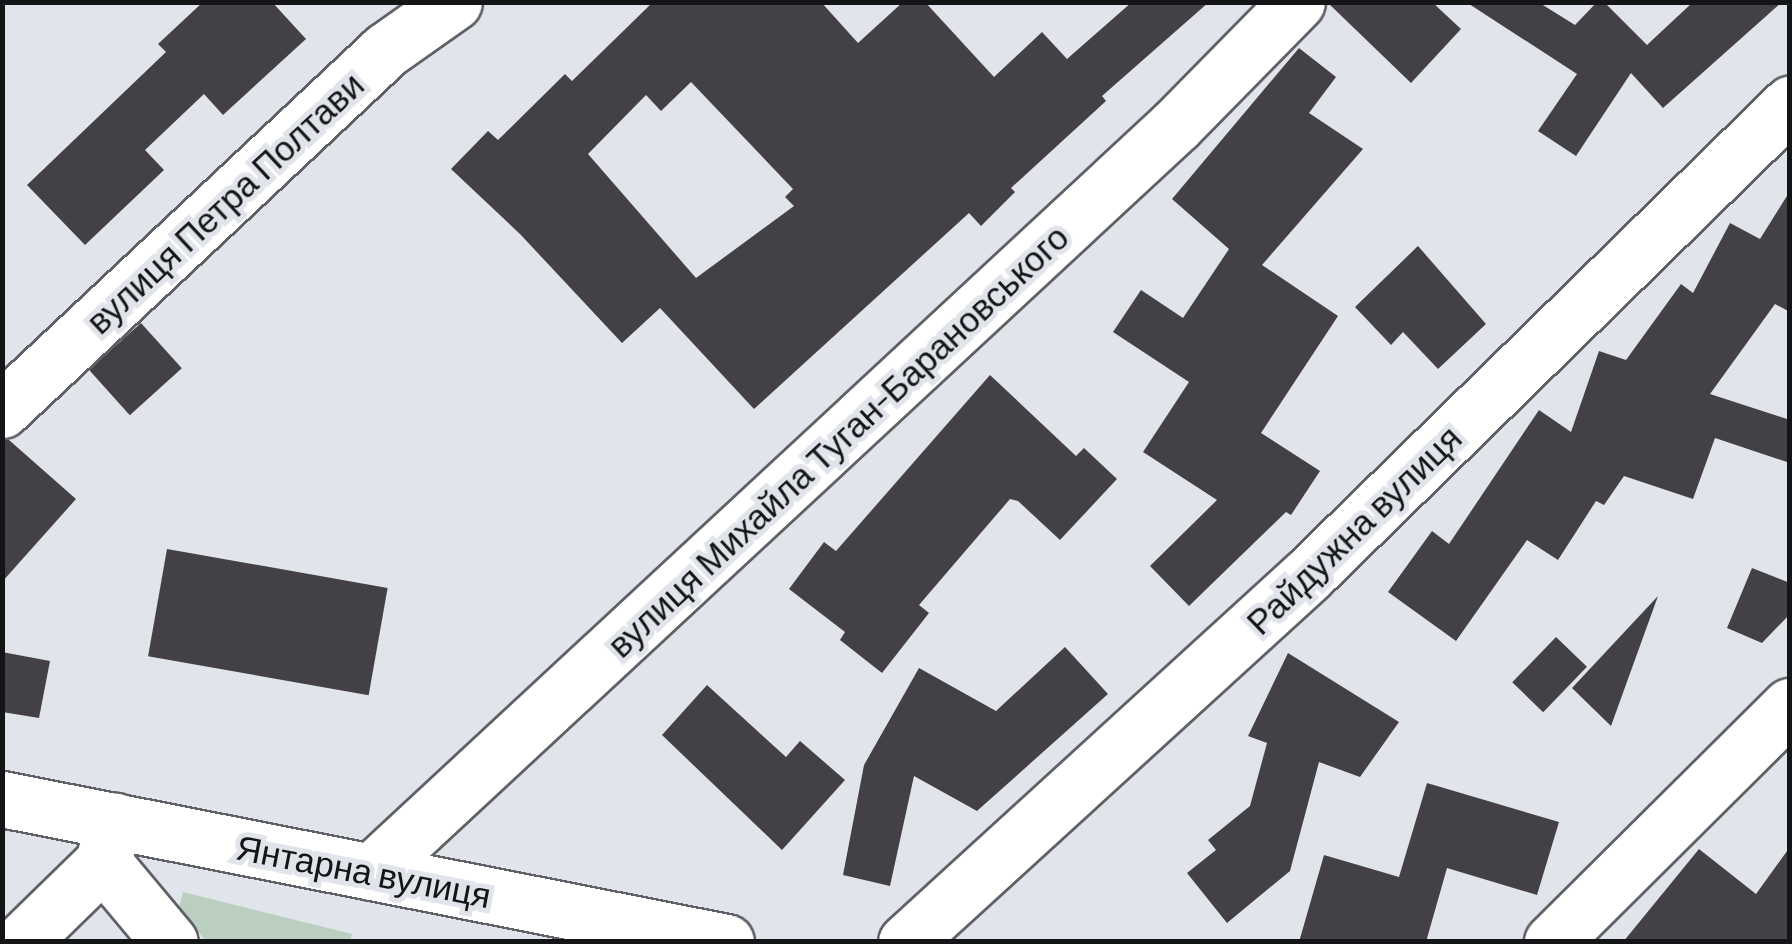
<!DOCTYPE html>
<html>
<head>
<meta charset="utf-8">
<style>
	body { margin:0 }
	#map { position:relative; width:1792px; height:944px; overflow:hidden; background:#e2e4eb; font-family:Barlow,sans-serif }
	div>[style] { position:absolute }
	.green>* { inset:0; background:#bacfc0 }
	.building>* { inset:0; background:#444146; transform-origin:0 0 }
	.roads { filter:drop-shadow(2px 0 #5f6167) drop-shadow(-2px 0 #5f6167) drop-shadow(0 2px #5f6167) drop-shadow(0 -2px #5f6167) }
	.minor>* { height:55px; margin:-27.5px; padding:0 27.5px; transform-origin:27.5px; border-radius:27.5px; background:#fff }
	.secondary>* { height:55px; margin:-27.5px; padding:0 27.5px; transform-origin:27.5px; border-radius:27.5px; background:#fff }
	span { translate:-50% -50%; white-space:nowrap; text-align:center; line-height:1.15; -webkit-text-stroke:10px #e2e4eb; paint-order:stroke }
	.street-label { font-size:35px; color:#141517 }
	.frame { position:absolute; inset:0; border:5px solid #141517; pointer-events:none }
</style>
</head>
<body>
<div id="map">
	<div class="green">
		<div style="clip-path:polygon(183px 892px,352px 934px,350px 941px,207px 941px,178px 912px)"></div>
	</div>
	<div class="building">
		<div style="clip-path:polygon(203px 2px,272px 2px,306px 39px,223px 115px,204px 94px,145px 150px,164px 170px,85px 245px,27px 185px,166px 52px,158px 44px)"></div>
		<div style="clip-path:polygon(evenodd,653px 2px,821px 2px,858px 43px,903px 2px,925px 2px,994px 77px,1042px 32px,1067px 59px,1132px 2px,1209px 2px,1102px 96px,1106px 101px,1011px 188px,1015px 192px,981px 226px,969px 213px,754px 409px,660px 308px,622px 343px,520px 234px,451px 169px,488px 131px,498px 140px,565px 74px,572px 81px,653px 2px,691px 82px,793px 189px,785px 197px,794px 206px,696px 278px,588px 154px,646px 95px,661px 111px,691px 82px)"></div>
		<div style="clip-path:polygon(1327px 2px,1432px 2px,1461px 29px,1411px 83px)"></div>
		<div style="clip-path:polygon(1466px 2px,1538px 2px,1575px 25px,1597px 2px,1604px 2px,1647px 45px,1693px 2px,1782px 2px,1663px 108px,1631px 73px,1576px 156px,1538px 131px,1577px 74px)"></div>
		<div style="clip-path:polygon(1299px 48px,1336px 77px,1309px 113px,1363px 149px,1262px 265px,1338px 316px,1261px 433px,1320px 471px,1291px 515px,1286px 512px,1189px 606px,1150px 566px,1217px 500px,1143px 452px,1189px 382px,1113px 332px,1141px 290px,1183px 318px,1229px 249px,1172px 199px)"></div>
		<div style="clip-path:polygon(1790px 191px,1790px 312px,1775px 304px,1710px 394px,1790px 420px,1790px 463px,1715px 438px,1693px 499px,1624px 476px,1604px 505px,1596px 501px,1558px 560px,1527px 540px,1456px 641px,1388px 592px,1432px 531px,1449px 544px,1539px 410px,1571px 432px,1599px 351px,1626px 360px,1681px 284px,1693px 293px,1730px 223px,1760px 239px)"></div>
		<div style="clip-path:polygon(1418px 246px,1486px 324px,1438px 369px,1403px 332px,1391px 345px,1355px 307px)"></div>
		<div style="left:141px;top:323px;width:61px;height:70px;rotate:48deg"></div>
		<div style="clip-path:polygon(990px 375px,1076px 456px,1084px 448px,1117px 479px,1060px 540px,1018px 501px,1010px 499px,919px 605px,929px 613px,882px 673px,840px 640px,845px 632px,789px 589px,824px 542px,836px 551px)"></div>
		<div style="clip-path:polygon(2px 440px,9px 440px,76px 499px,2px 582px)"></div>
		<div style="left:167px;top:549px;width:224px;height:109px;rotate:10deg"></div>
		<div style="clip-path:polygon(1752px 568px,1790px 583px,1790px 614px,1762px 643px,1727px 628px)"></div>
		<div style="clip-path:polygon(1658px 596px,1611px 726px,1572px 688px)"></div>
		<div style="left:1556px;top:637px;width:43px;height:63px;rotate:44deg"></div>
		<div style="clip-path:polygon(1065px 647px,1108px 694px,977px 811px,914px 776px,890px 886px,843px 875px,864px 765px,919px 668px,996px 711px)"></div>
		<div style="clip-path:polygon(2px 652px,50px 661px,39px 718px,2px 712px)"></div>
		<div style="clip-path:polygon(1288px 653px,1399px 722px,1360px 777px,1319px 762px,1290px 871px,1227px 923px,1187px 873px,1216px 850px,1208px 840px,1250px 806px,1267px 743px,1248px 736px)"></div>
		<div style="clip-path:polygon(707px 685px,786px 757px,800px 741px,845px 780px,782px 850px,662px 735px)"></div>
		<div style="clip-path:polygon(1427px 783px,1559px 822px,1537px 895px,1447px 868px,1426px 942px,1299px 942px,1324px 855px,1399px 877px)"></div>
		<div style="clip-path:polygon(1790px 847px,1790px 942px,1623px 942px,1699px 849px,1756px 894px)"></div>
	</div>
	<div class="roads">
		<div class="minor">
			<div style="left:2px;top:410px;width:526px;rotate:-43.15deg"></div>
			<div style="left:386px;top:50px;width:83px;rotate:-35.2deg"></div>
			<div style="left:103px;top:862px;width:104px;rotate:50.1deg"></div>
			<div style="left:371px;top:872px;width:1100px;rotate:-42.86deg"></div>
			<div style="left:1177px;top:124px;width:171px;rotate:-45.5deg"></div>
			<div style="left:21px;top:942px;width:115px;rotate:-44.3deg"></div>
			<div style="left:103px;top:862px;width:43px;rotate:-75.3deg"></div>
			<div style="left:906px;top:942px;width:546px;rotate:-42.4deg"></div>
			<div style="left:1309px;top:574px;width:673px;rotate:-44.34deg"></div>
			<div style="left:1552px;top:942px;width:335px;rotate:-44.8deg"></div>
		</div>
		<div class="secondary">
			<div style="left:2px;top:799px;width:738px;rotate:11.17deg"></div>
		</div>
	</div>
	<div class="street-label">
		<span style="left:224px;top:202px;rotate:-43deg">вулиця Петра Полтави</span>
		<span style="left:837px;top:440px;rotate:-43deg">вулиця Михайла Туган-Барановського</span>
		<span style="left:1353px;top:529px;rotate:-44deg">Райдужна вулиця</span>
		<span style="left:364px;top:870px;rotate:11deg">Янтарна вулиця</span>
	</div>
	<div class="frame"></div>
</div>
</body>
</html>
